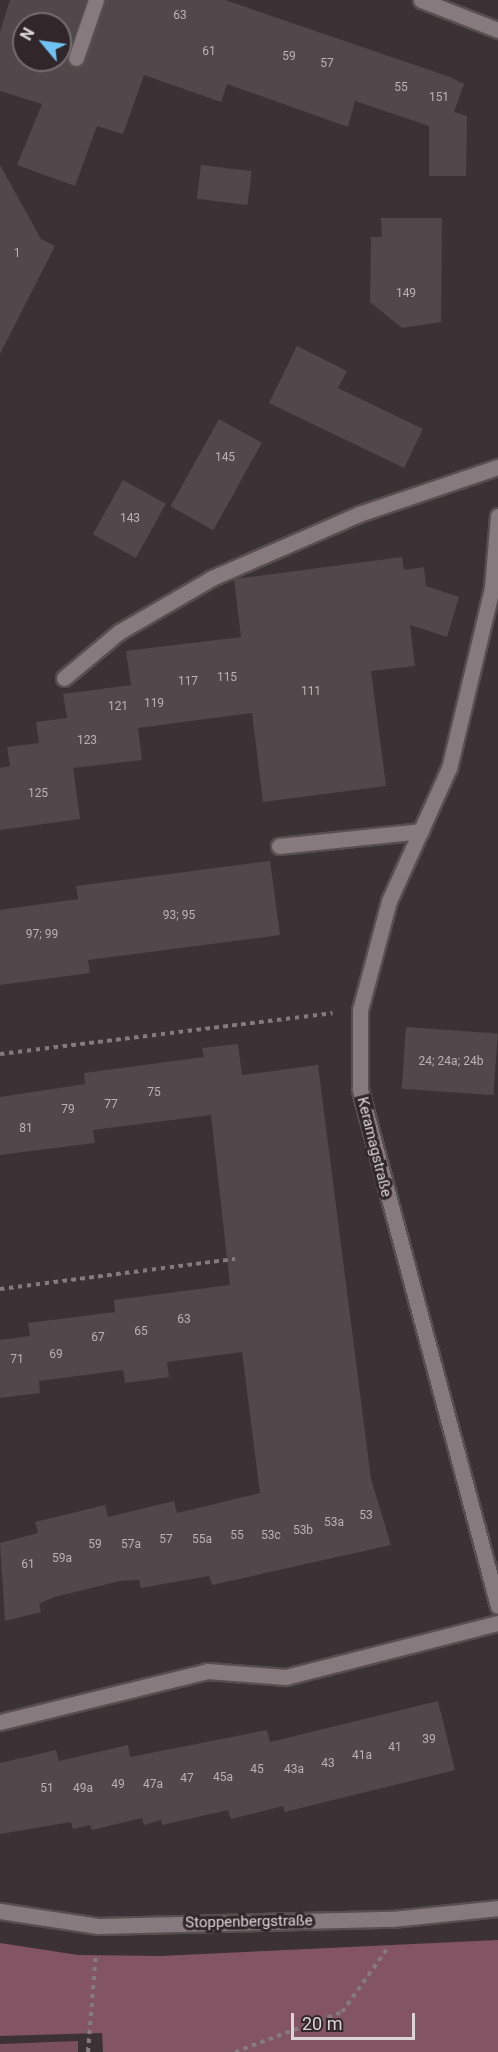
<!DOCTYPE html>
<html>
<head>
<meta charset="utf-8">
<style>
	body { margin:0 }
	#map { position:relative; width:498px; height:2052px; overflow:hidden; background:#3c3134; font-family:Roboto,sans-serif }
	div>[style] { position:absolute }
	.green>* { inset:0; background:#7b505e }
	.forest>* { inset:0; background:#835464 }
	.building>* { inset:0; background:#52474a; transform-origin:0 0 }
	.path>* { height:4px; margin-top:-2px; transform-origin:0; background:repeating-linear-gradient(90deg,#847b7e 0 4.5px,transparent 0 9px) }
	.roads { filter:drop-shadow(2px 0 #574e50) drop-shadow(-2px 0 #574e50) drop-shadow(0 2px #574e50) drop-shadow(0 -2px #574e50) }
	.minor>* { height:15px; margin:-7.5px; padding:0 7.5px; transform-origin:7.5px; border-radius:7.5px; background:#877a7e }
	span { translate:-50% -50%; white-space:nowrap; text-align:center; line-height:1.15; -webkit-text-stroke:6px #31272a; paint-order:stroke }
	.number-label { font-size:12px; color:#bab2b4 }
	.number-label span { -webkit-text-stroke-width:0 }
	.street-label { font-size:15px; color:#dcd5d7 }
	.north { position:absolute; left:12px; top:12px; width:60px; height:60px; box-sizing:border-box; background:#31272a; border:2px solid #756d6f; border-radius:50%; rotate:299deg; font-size:16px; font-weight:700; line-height:24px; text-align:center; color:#dcd5d7 }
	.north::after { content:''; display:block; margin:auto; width:21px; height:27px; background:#6fc2f4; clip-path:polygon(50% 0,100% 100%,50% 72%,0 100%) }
	.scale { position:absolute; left:291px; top:2013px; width:124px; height:27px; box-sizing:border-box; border:3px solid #dcd5d7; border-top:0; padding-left:8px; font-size:18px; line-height:21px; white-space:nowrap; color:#dcd5d7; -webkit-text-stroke:4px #31272a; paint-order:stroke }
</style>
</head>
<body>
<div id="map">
	<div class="green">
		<div style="clip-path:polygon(78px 2041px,78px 2052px,0 2052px,0 2044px)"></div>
	</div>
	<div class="forest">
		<div style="clip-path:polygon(498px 1940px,498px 2052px,103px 2052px,102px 2033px,0 2036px,0 1943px,78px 1955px,160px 1956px)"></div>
	</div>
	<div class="building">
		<div style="clip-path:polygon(evenodd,10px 0,86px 0,67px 55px,73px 67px,85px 61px,106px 0,225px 0,450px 77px,464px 84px,454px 112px,467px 116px,466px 176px,429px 176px,429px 126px,355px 101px,348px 127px,227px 84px,221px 102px,144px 75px,123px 134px,97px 126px,75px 186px,17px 165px,42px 104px,0 91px,0 32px,10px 0,24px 24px,60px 24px,60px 60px,24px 60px,24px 24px)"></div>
		<div style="clip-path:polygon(0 165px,41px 239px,55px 246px,0 354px)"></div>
		<div style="left:201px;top:165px;width:51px;height:34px;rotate:7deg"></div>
		<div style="clip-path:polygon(381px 218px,442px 218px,441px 322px,402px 328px,370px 302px,371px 237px,382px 237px)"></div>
		<div style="clip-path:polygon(297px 346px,347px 371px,338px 388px,423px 429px,404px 468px,269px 403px)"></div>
		<div style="left:219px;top:419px;width:49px;height:100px;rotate:29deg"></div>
		<div style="left:123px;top:480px;width:49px;height:62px;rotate:29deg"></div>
		<div style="clip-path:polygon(402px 557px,404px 570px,424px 567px,426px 586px,459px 597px,447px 637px,410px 625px,415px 666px,371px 671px,386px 786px,263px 802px,252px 713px,138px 728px,142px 760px,73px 768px,80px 819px,0 830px,0 768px,10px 766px,7px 747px,39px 743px,36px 722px,67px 718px,63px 694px,131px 685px,126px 651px,241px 637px,234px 579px)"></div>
		<div style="clip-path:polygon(270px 861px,280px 935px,88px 960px,90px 973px,0 985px,0 910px,78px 899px,76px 886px)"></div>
		<div style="left:406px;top:1027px;width:92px;height:62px;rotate:4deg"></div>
		<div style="clip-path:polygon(238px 1044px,242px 1075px,318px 1065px,371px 1479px,391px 1545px,212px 1585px,209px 1576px,141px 1588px,139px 1580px,120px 1581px,54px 1597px,39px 1604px,41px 1612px,5px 1621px,0 1543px,38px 1533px,35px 1522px,105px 1505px,108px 1517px,174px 1501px,177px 1513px,260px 1493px,242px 1352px,167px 1362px,169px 1377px,125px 1383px,123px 1370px,39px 1381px,40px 1393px,0 1398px,0 1340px,30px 1336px,28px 1323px,115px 1312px,114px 1300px,230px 1285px,211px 1115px,93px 1130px,95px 1143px,0 1155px,0 1097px,85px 1084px,84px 1073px,204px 1057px,202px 1048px)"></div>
		<div style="clip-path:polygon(438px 1701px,455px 1770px,285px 1812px,283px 1806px,231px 1819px,228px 1810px,162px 1825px,161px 1820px,144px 1825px,142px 1818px,92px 1830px,90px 1825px,73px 1829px,71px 1822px,0 1834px,0 1763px,56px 1750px,59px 1761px,128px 1745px,130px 1757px,267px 1730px,270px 1742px)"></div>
	</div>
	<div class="path">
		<div style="left:0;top:1054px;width:335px;rotate:-7deg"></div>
		<div style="left:0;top:1289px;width:237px;rotate:-7.3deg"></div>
		<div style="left:88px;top:2052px;width:99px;rotate:-85.4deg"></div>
		<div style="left:235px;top:2052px;width:114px;rotate:-20.5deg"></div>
		<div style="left:342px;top:2012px;width:77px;rotate:-54.5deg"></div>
	</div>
	<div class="roads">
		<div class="minor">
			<div style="left:421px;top:0;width:83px;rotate:21.3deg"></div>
			<div style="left:76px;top:58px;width:61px;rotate:-71deg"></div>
			<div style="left:498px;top:516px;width:72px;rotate:94.8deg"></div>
			<div style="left:492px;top:588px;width:185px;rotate:103.4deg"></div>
			<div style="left:449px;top:768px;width:146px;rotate:114.3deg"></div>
			<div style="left:389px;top:901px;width:113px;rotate:104.9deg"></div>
			<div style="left:360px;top:1010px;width:80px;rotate:90deg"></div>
			<div style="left:360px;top:1090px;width:534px;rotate:75.03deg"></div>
			<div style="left:64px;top:678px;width:72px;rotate:-39.9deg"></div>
			<div style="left:119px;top:632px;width:108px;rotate:-30.1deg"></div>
			<div style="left:212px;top:578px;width:160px;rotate:-23.5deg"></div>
			<div style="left:359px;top:514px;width:147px;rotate:-18.7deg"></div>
			<div style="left:279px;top:846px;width:143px;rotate:-6deg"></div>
			<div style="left:0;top:1722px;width:213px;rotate:-13.8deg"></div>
			<div style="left:207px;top:1671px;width:79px;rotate:4.3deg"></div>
			<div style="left:286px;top:1677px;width:219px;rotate:-14.3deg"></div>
			<div style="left:0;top:1911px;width:99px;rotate:8.7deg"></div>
			<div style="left:98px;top:1926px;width:294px;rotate:-1.4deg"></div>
			<div style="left:392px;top:1919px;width:107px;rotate:-5.9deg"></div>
		</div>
	</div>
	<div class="number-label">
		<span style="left:180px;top:16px">63</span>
		<span style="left:209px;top:52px">61</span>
		<span style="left:289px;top:57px">59</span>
		<span style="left:327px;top:64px">57</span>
		<span style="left:401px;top:88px">55</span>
		<span style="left:439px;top:98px">151</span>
		<span style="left:17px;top:254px">1</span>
		<span style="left:406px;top:294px">149</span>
		<span style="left:225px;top:458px">145</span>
		<span style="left:130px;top:519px">143</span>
		<span style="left:227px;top:678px">115</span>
		<span style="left:188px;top:682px">117</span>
		<span style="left:311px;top:692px">111</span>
		<span style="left:154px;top:704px">119</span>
		<span style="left:118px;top:707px">121</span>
		<span style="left:87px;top:741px">123</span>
		<span style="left:38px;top:794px">125</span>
		<span style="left:179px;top:916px">93; 95</span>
		<span style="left:42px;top:935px">97; 99</span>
		<span style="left:451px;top:1062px">24; 24a; 24b</span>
		<span style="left:154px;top:1093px">75</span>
		<span style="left:111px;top:1105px">77</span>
		<span style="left:68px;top:1110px">79</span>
		<span style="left:26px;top:1129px">81</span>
		<span style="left:184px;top:1320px">63</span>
		<span style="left:141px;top:1332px">65</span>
		<span style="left:98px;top:1338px">67</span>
		<span style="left:56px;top:1355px">69</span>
		<span style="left:17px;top:1360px">71</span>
		<span style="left:366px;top:1516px">53</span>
		<span style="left:334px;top:1523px">53a</span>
		<span style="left:303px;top:1531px">53b</span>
		<span style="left:237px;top:1536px">55</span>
		<span style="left:271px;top:1536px">53c</span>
		<span style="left:166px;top:1540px">57</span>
		<span style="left:202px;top:1540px">55a</span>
		<span style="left:95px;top:1545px">59</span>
		<span style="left:131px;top:1545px">57a</span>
		<span style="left:62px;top:1559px">59a</span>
		<span style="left:28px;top:1565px">61</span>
		<span style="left:429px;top:1740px">39</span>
		<span style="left:395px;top:1748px">41</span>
		<span style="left:362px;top:1756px">41a</span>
		<span style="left:328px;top:1764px">43</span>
		<span style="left:257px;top:1770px">45</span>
		<span style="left:294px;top:1770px">43a</span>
		<span style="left:223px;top:1778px">45a</span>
		<span style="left:187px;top:1779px">47</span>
		<span style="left:118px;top:1785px">49</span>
		<span style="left:153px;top:1785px">47a</span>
		<span style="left:47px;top:1789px">51</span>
		<span style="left:83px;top:1789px">49a</span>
	</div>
	<div class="street-label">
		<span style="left:374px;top:1147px;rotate:76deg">Keramagstraße</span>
		<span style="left:249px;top:1922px;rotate:-1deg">Stoppenbergstraße</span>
	</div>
	<div class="north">N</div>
	<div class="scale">20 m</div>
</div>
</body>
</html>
